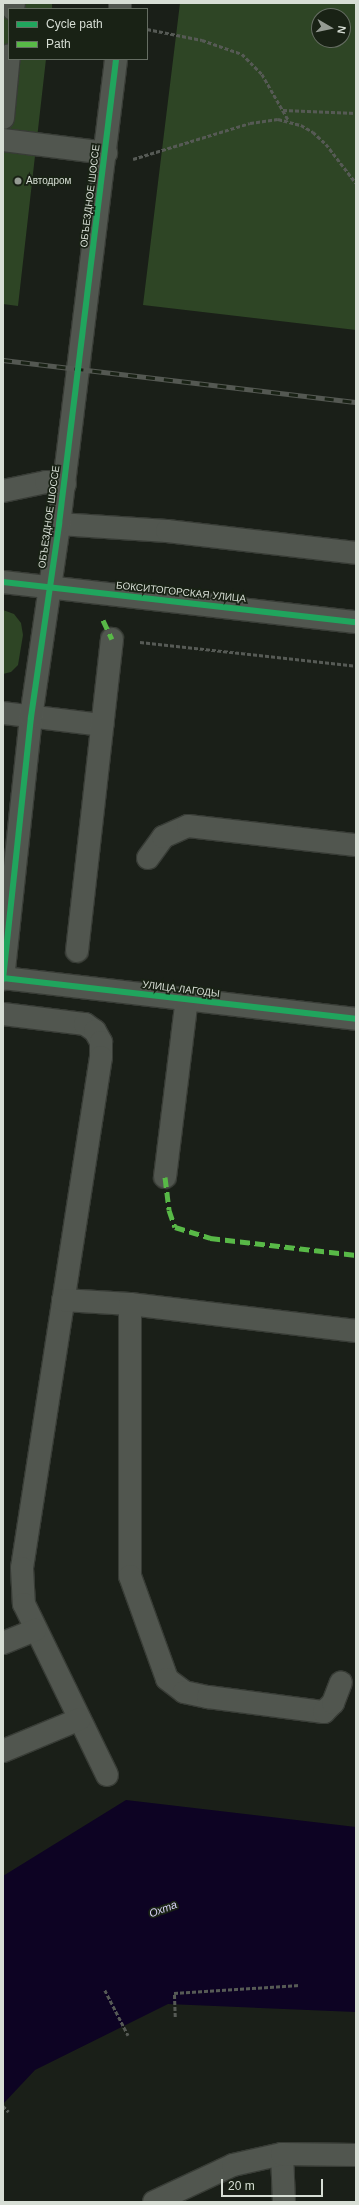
<!DOCTYPE html>
<html>
<head>
<meta charset="utf-8">
<style>
	body { margin:0 }
	#map { position:relative; width:359px; height:2205px; overflow:hidden; background:#1a1f18; font-family:Helvetica,sans-serif }
	div>[style] { position:absolute }
	.green>* { inset:0; background:#2e4525 }
	.water>* { inset:0; background:#0d0323 }
	.path>* { height:2.5px; margin-top:-1.25px; transform-origin:0; background:repeating-linear-gradient(90deg,#565a55 0 4px,transparent 0 6px) }
	.roads { filter:drop-shadow(1px 0 #383c36) drop-shadow(-1px 0 #383c36) drop-shadow(0 1px #383c36) drop-shadow(0 -1px #383c36) }
	.minor>* { height:22px; margin:-11px; padding:0 11px; transform-origin:11px; border-radius:11px; background:#51564f }
	.rail>* { height:4.5px; margin-top:-2.25px; transform-origin:0; background:repeating-linear-gradient(90deg,#192215 0 9px,#545852 0 18px); box-sizing:border-box; border-block:1px solid #545852 }
	.quiet>* { height:5px; margin-top:-2.5px; transform-origin:0; background:repeating-linear-gradient(90deg,#58b947 0 10px,transparent 0 15px) }
	.cycleway>* { height:6px; margin:-3px; padding:0 3px; transform-origin:3px; border-radius:3px; background:#20a55d }
	.dots>* { width:11px; height:11px; translate:-50% -50%; box-sizing:border-box; border:2px solid #192215; border-radius:50% }
	span { translate:-50% -50%; white-space:nowrap; text-align:center; line-height:1.15; -webkit-text-stroke:3.5px #192215; paint-order:stroke }
	.poi-label { font-size:10px; color:#d7ded5 }
	.left { translate:0 -50%; text-align:left }
	.street-label { font-size:10px; color:#d7ded5 }
	.water-label { font-size:11px; color:#d8d2f6; font-style:italic }
	.frame { position:absolute; inset:0; border:4px solid #d7ded5; pointer-events:none }
	.legend { position:absolute; left:8px; top:8px; width:140px; height:52px; box-sizing:border-box; background:#192215; border:1px solid #656d62; margin:0; padding:5px 7px; list-style:none; font-size:12px; color:#d7ded5 }
	.legend li { display:flex; align-items:center; gap:8px; height:20px }
	.legend b { width:20px; border:1px solid #656d62 }
	.north { position:absolute; left:311px; top:8px; width:40px; height:40px; box-sizing:border-box; background:#192215; border:1px solid #656d62; border-radius:50%; rotate:99deg; font-size:11px; font-weight:700; line-height:16px; text-align:center; color:#d7ded5 }
	.north::after { content:''; display:block; margin:auto; width:14px; height:18px; background:#959b93; clip-path:polygon(50% 0,100% 100%,50% 72%,0 100%) }
	.scale { position:absolute; left:221px; top:2179px; width:102px; height:18px; box-sizing:border-box; border:2px solid #d7ded5; border-top:0; padding-left:5px; font-size:12px; line-height:14px; white-space:nowrap; color:#d7ded5; -webkit-text-stroke:3px #192215; paint-order:stroke }
</style>
</head>
<body>
<div id="map">
	<div class="green">
		<div style="clip-path:polygon(3px 3px,52px 3px,52px 9px,9px 9px,9px 59px,46px 59px,18px 306px,3px 304px)"></div>
		<div style="clip-path:polygon(evenodd,180px 3px,356px 3px,356px 330px,143px 305px,180px 3px,319px 16px,343px 16px,343px 40px,319px 40px,319px 16px)"></div>
		<div style="clip-path:polygon(3px 610px,14px 614px,21px 623px,23px 635px,18px 665px,11px 672px,3px 674px)"></div>
	</div>
	<div class="water">
		<div style="clip-path:polygon(126px 1800px,356px 1827px,356px 2012px,168px 2004px,35px 2070px,3px 2104px,3px 1876px)"></div>
	</div>
	<div class="path">
		<div style="left:147px;top:29px;width:56px;rotate:11.3deg"></div>
		<div style="left:202px;top:40px;width:42px;rotate:19.3deg"></div>
		<div style="left:242px;top:54px;width:28px;rotate:45deg"></div>
		<div style="left:262px;top:74px;width:54px;rotate:60.1deg"></div>
		<div style="left:283px;top:110px;width:73px;rotate:2.4deg"></div>
		<div style="left:133px;top:159px;width:122px;rotate:-17.1deg"></div>
		<div style="left:250px;top:123px;width:28px;rotate:-8deg"></div>
		<div style="left:278px;top:119px;width:24px;rotate:15deg"></div>
		<div style="left:301px;top:125px;width:14px;rotate:30deg"></div>
		<div style="left:313px;top:132px;width:18px;rotate:43deg"></div>
		<div style="left:326px;top:144px;width:49px;rotate:52.4deg"></div>
		<div style="left:140px;top:642px;width:217px;rotate:6.3deg"></div>
		<div style="left:105px;top:1990px;width:51px;rotate:62.9deg"></div>
		<div style="left:175px;top:2017px;width:24px;rotate:-92deg"></div>
		<div style="left:174px;top:1993px;width:126px;rotate:-3.6deg"></div>
		<div style="left:3px;top:2106px;width:8px;rotate:45deg"></div>
	</div>
	<div class="roads">
		<div class="minor">
			<div style="left:13px;top:9px;width:6px;rotate:-81deg"></div>
			<div style="left:120px;top:9px;width:6px;rotate:-90deg"></div>
			<div style="left:3px;top:118px;width:63px;rotate:-84.6deg"></div>
			<div style="left:3px;top:140px;width:104px;rotate:7.2deg"></div>
			<div style="left:3px;top:491px;width:44px;rotate:-11.8deg"></div>
			<div style="left:46px;top:482px;width:19px;rotate:6deg"></div>
			<div style="left:59px;top:524px;width:108px;rotate:3.7deg"></div>
			<div style="left:167px;top:531px;width:190px;rotate:6.6deg"></div>
			<div style="left:3px;top:582px;width:355px;rotate:6.5deg"></div>
			<div style="left:3px;top:713px;width:100px;rotate:6.9deg"></div>
			<div style="left:148px;top:858px;width:26px;rotate:-54deg"></div>
			<div style="left:163px;top:837px;width:27px;rotate:-24deg"></div>
			<div style="left:188px;top:826px;width:169px;rotate:6.5deg"></div>
			<div style="left:77px;top:951px;width:314px;rotate:-83.6deg"></div>
			<div style="left:3px;top:978px;width:355px;rotate:6.6deg"></div>
			<div style="left:3px;top:979px;width:263px;rotate:-83.9deg"></div>
			<div style="left:31px;top:717px;width:195px;rotate:-81.7deg"></div>
			<div style="left:59px;top:524px;width:468px;rotate:-83deg"></div>
			<div style="left:3px;top:1014px;width:83px;rotate:7deg"></div>
			<div style="left:85px;top:1024px;width:12px;rotate:35deg"></div>
			<div style="left:95px;top:1031px;width:13px;rotate:61deg"></div>
			<div style="left:101px;top:1042px;width:15px;rotate:90deg"></div>
			<div style="left:101px;top:1057px;width:517px;rotate:98.79deg"></div>
			<div style="left:22px;top:1568px;width:36px;rotate:87deg"></div>
			<div style="left:24px;top:1604px;width:190px;rotate:64.1deg"></div>
			<div style="left:165px;top:1177px;width:179px;rotate:-83deg"></div>
			<div style="left:63px;top:1300px;width:67px;rotate:3.4deg"></div>
			<div style="left:130px;top:1304px;width:228px;rotate:6.8deg"></div>
			<div style="left:130px;top:1304px;width:272px;rotate:90deg"></div>
			<div style="left:130px;top:1576px;width:109px;rotate:70.2deg"></div>
			<div style="left:167px;top:1679px;width:21px;rotate:37deg"></div>
			<div style="left:184px;top:1692px;width:25px;rotate:12deg"></div>
			<div style="left:208px;top:1697px;width:117px;rotate:7.4deg"></div>
			<div style="left:324px;top:1712px;width:13px;rotate:-45deg"></div>
			<div style="left:333px;top:1703px;width:22px;rotate:-69deg"></div>
			<div style="left:3px;top:1643px;width:35px;rotate:-22deg"></div>
			<div style="left:3px;top:1751px;width:83px;rotate:-22.6deg"></div>
			<div style="left:282px;top:2154px;width:48px;rotate:87.6deg"></div>
			<div style="left:154px;top:2202px;width:87px;rotate:-25.1deg"></div>
			<div style="left:233px;top:2165px;width:50px;rotate:-12.7deg"></div>
			<div style="left:282px;top:2154px;width:74px;rotate:0.8deg"></div>
		</div>
	</div>
	<div class="rail">
		<div style="left:3px;top:360px;width:355px;rotate:6.8deg"></div>
	</div>
	<div class="quiet">
		<div style="left:103px;top:620px;width:21px;rotate:65deg"></div>
		<div style="left:165px;top:1177px;width:33px;rotate:83deg"></div>
		<div style="left:169px;top:1210px;width:18px;rotate:71deg"></div>
		<div style="left:175px;top:1227px;width:37px;rotate:17deg"></div>
		<div style="left:210px;top:1238px;width:147px;rotate:6.6deg"></div>
	</div>
	<div class="cycleway">
		<div style="left:3px;top:582px;width:355px;rotate:6.5deg"></div>
		<div style="left:3px;top:978px;width:355px;rotate:6.6deg"></div>
		<div style="left:3px;top:979px;width:263px;rotate:-83.9deg"></div>
		<div style="left:31px;top:717px;width:195px;rotate:-81.7deg"></div>
		<div style="left:59px;top:524px;width:468px;rotate:-83deg"></div>
	</div>
	<div class="dots">
		<div style="left:18px;top:181px;background:#959b93"></div>
	</div>
	<div class="poi-label">
		<span class="left" style="left:26px;top:181px">Автодром</span>
	</div>
	<div class="street-label">
		<span style="left:90px;top:196px;rotate:-83deg">ОБЪЕЗДНОЕ ШОССЕ</span>
		<span style="left:49px;top:517px;rotate:-82deg">ОБЪЕЗДНОЕ ШОССЕ</span>
		<span style="left:181px;top:592px;rotate:6deg">БОКСИТОГОРСКАЯ УЛИЦА</span>
		<span style="left:181px;top:989px;rotate:7deg">УЛИЦА ЛАГОДЫ</span>
	</div>
	<div class="water-label">
		<span style="left:163px;top:1909px;rotate:-20deg">Охта</span>
	</div>
	<div class="frame"></div>
	<ul class="legend">
	<li><b style="height:5px;background:#20a55d"></b>Cycle path</li>
	<li><b style="height:5px;background:#58b947"></b>Path</li>
	</ul>
	<div class="north">N</div>
	<div class="scale">20 m</div>
</div>
</body>
</html>
